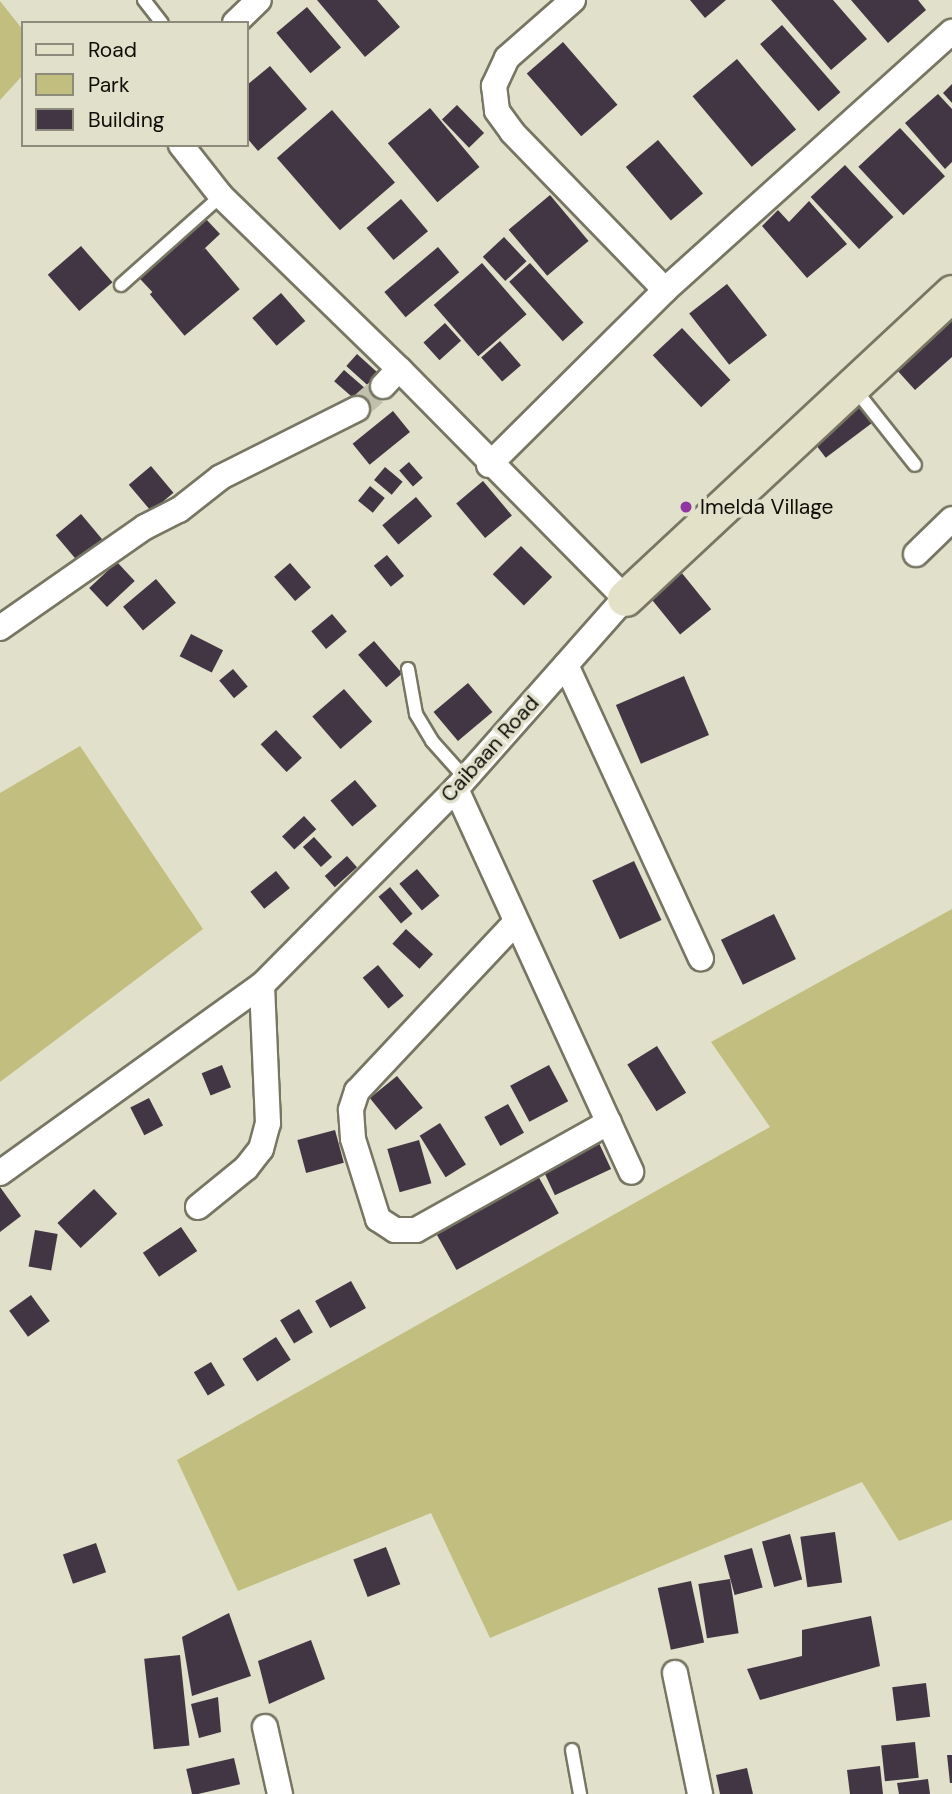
<!DOCTYPE html>
<html>
<head>
<meta charset="utf-8">
<style>
	body { margin:0 }
	#map { position:relative; width:952px; height:1794px; overflow:hidden; background:#e1e0cb; font-family:"DM Sans",sans-serif }
	div>[style] { position:absolute }
	.green>* { inset:0; background:#c1be7f }
	.building>* { inset:0; background:#423644; transform-origin:0 0 }
	.street-tunnel>* { height:24px; margin-top:-12px; transform-origin:0; background:repeating-linear-gradient(90deg,#c1c0ad 0 24px,transparent 0 36px) }
	.roads { filter:drop-shadow(2px 0 #767663) drop-shadow(-2px 0 #767663) drop-shadow(0 2px #767663) drop-shadow(0 -2px #767663) }
	.lane>* { height:12px; margin:-6px; padding:0 6px; transform-origin:6px; border-radius:6px; background:#fff }
	.street>* { height:24px; margin:-12px; padding:0 12px; transform-origin:12px; border-radius:12px; background:#fff }
	.secondary>* { height:35px; margin:-17.5px; padding:0 17.5px; transform-origin:17.5px; border-radius:17.5px; background:#e3e2c9 }
	.dots>* { width:19px; height:19px; translate:-50% -50%; box-sizing:border-box; border:4px solid #e1e0cb; border-radius:50% }
	span { translate:-50% -50%; white-space:nowrap; text-align:center; line-height:1.15; -webkit-text-stroke:7px #e1e0cb; paint-order:stroke }
	.poi-label { font-size:21px; color:#0d0c06 }
	.left { translate:0 -50%; text-align:left }
	.street-label { font-size:21px; color:#0d0c06 }
	.legend { position:absolute; left:21px; top:21px; width:228px; height:126px; box-sizing:border-box; background:#e1e0cb; border:2px solid #8c8b7c; margin:0; padding:9px 12px; list-style:none; font-size:21px; color:#0d0c06 }
	.legend li { display:flex; align-items:center; gap:14px; height:35px }
	.legend b { width:35px; border:2px solid #8c8b7c }
</style>
</head>
<body>
<div id="map">
	<div class="green">
		<div style="clip-path:polygon(0 1px,23px 30px,23px 75px,0 100px)"></div>
		<div style="clip-path:polygon(80px 746px,203px 929px,0 1082px,0 793px)"></div>
		<div style="clip-path:polygon(952px 909px,952px 1520px,899px 1541px,862px 1482px,490px 1638px,431px 1513px,238px 1591px,177px 1460px,770px 1127px,711px 1042px)"></div>
	</div>
	<div class="building">
		<div style="clip-path:polygon(317px 0,377px 0,400px 27px,365px 57px)"></div>
		<div style="clip-path:polygon(690px 0,726px 0,705px 18px)"></div>
		<div style="clip-path:polygon(771px 0,833px 0,867px 39px,831px 70px)"></div>
		<div style="clip-path:polygon(851px 0,918px 0,926px 10px,888px 43px)"></div>
		<div style="left:307px;top:7px;width:53px;height:40px;rotate:50deg"></div>
		<div style="left:782px;top:25px;width:89px;height:29px;rotate:49deg"></div>
		<div style="left:563px;top:42px;width:83px;height:48px;rotate:49deg"></div>
		<div style="left:737px;top:59px;width:92px;height:58px;rotate:50deg"></div>
		<div style="clip-path:polygon(270px 66px,307px 109px,258px 151px,247px 138px,247px 85px)"></div>
		<div style="clip-path:polygon(952px 84px,952px 103px,943px 93px)"></div>
		<div style="clip-path:polygon(938px 94px,952px 109px,952px 162px,945px 169px,905px 123px)"></div>
		<div style="left:457px;top:105px;width:39px;height:21px;rotate:46deg"></div>
		<div style="left:430px;top:108px;width:77px;height:55px;rotate:50deg"></div>
		<div style="left:332px;top:110px;width:96px;height:73px;rotate:49deg"></div>
		<div style="left:900px;top:128px;width:66px;height:57px;rotate:47deg"></div>
		<div style="left:658px;top:140px;width:70px;height:42px;rotate:50deg"></div>
		<div style="left:845px;top:165px;width:71px;height:47px;rotate:47deg"></div>
		<div style="left:550px;top:195px;width:60px;height:54px;rotate:50deg"></div>
		<div style="left:401px;top:199px;width:42px;height:45px;rotate:50deg"></div>
		<div style="clip-path:polygon(809px 201px,847px 244px,807px 278px,762px 226px,778px 210px,789px 222px)"></div>
		<div style="left:205px;top:218px;width:22px;height:89px;rotate:47deg"></div>
		<div style="left:504px;top:237px;width:33px;height:29px;rotate:47deg"></div>
		<div style="left:81px;top:246px;width:48px;height:44px;rotate:49deg"></div>
		<div style="left:438px;top:247px;width:33px;height:70px;rotate:50deg"></div>
		<div style="left:205px;top:248px;width:54px;height:72px;rotate:50deg"></div>
		<div style="left:482px;top:263px;width:68px;height:64px;rotate:49deg"></div>
		<div style="left:530px;top:263px;width:80px;height:28px;rotate:48deg"></div>
		<div style="left:727px;top:284px;width:65px;height:48px;rotate:52deg"></div>
		<div style="left:281px;top:293px;width:37px;height:38px;rotate:49deg"></div>
		<div style="clip-path:polygon(952px 320px,952px 357px,915px 390px,896px 369px)"></div>
		<div style="left:445px;top:323px;width:24px;height:29px;rotate:48deg"></div>
		<div style="left:682px;top:328px;width:71px;height:40px;rotate:47deg"></div>
		<div style="left:500px;top:341px;width:32px;height:25px;rotate:49deg"></div>
		<div style="left:357px;top:354px;width:28px;height:16px;rotate:42deg"></div>
		<div style="left:344px;top:370px;width:28px;height:15px;rotate:41deg"></div>
		<div style="left:854px;top:399px;width:30px;height:58px;rotate:53deg"></div>
		<div style="left:393px;top:411px;width:27px;height:52px;rotate:51deg"></div>
		<div style="left:409px;top:462px;width:21px;height:13px;rotate:49deg"></div>
		<div style="left:151px;top:466px;width:35px;height:29px;rotate:50deg"></div>
		<div style="left:385px;top:467px;width:23px;height:17px;rotate:40deg"></div>
		<div style="left:483px;top:481px;width:45px;height:35px;rotate:50deg"></div>
		<div style="left:370px;top:486px;width:19px;height:19px;rotate:39deg"></div>
		<div style="left:416px;top:497px;width:25px;height:44px;rotate:50deg"></div>
		<div style="left:81px;top:514px;width:40px;height:33px;rotate:50deg"></div>
		<div style="left:521px;top:546px;width:44px;height:40px;rotate:45deg"></div>
		<div style="left:387px;top:555px;width:27px;height:17px;rotate:51deg"></div>
		<div style="left:117px;top:562px;width:26px;height:38px;rotate:47deg"></div>
		<div style="left:290px;top:563px;width:32px;height:21px;rotate:49deg"></div>
		<div style="left:681px;top:572px;width:48px;height:40px;rotate:51deg"></div>
		<div style="left:156px;top:579px;width:31px;height:43px;rotate:50deg"></div>
		<div style="left:332px;top:614px;width:23px;height:27px;rotate:50deg"></div>
		<div style="left:191px;top:634px;width:36px;height:25px;rotate:27deg"></div>
		<div style="left:374px;top:641px;width:43px;height:21px;rotate:49deg"></div>
		<div style="left:233px;top:669px;width:23px;height:18px;rotate:50deg"></div>
		<div style="left:684px;top:676px;width:64px;height:74px;rotate:67deg"></div>
		<div style="left:468px;top:683px;width:38px;height:45px;rotate:50deg"></div>
		<div style="left:344px;top:689px;width:43px;height:42px;rotate:49deg"></div>
		<div style="left:276px;top:730px;width:38px;height:21px;rotate:47deg"></div>
		<div style="left:355px;top:780px;width:34px;height:32px;rotate:50deg"></div>
		<div style="left:304px;top:816px;width:18px;height:30px;rotate:47deg"></div>
		<div style="left:314px;top:837px;width:27px;height:15px;rotate:48deg"></div>
		<div style="left:347px;top:856px;width:15px;height:30px;rotate:48deg"></div>
		<div style="left:634px;top:861px;width:65px;height:46px;rotate:65deg"></div>
		<div style="left:417px;top:869px;width:35px;height:23px;rotate:50deg"></div>
		<div style="left:276px;top:871px;width:22px;height:33px;rotate:51deg"></div>
		<div style="left:390px;top:887px;width:35px;height:15px;rotate:50deg"></div>
		<div style="left:774px;top:914px;width:50px;height:59px;rotate:64deg"></div>
		<div style="left:406px;top:929px;width:37px;height:20px;rotate:43deg"></div>
		<div style="left:378px;top:965px;width:40px;height:20px;rotate:50deg"></div>
		<div style="left:657px;top:1046px;width:55px;height:35px;rotate:58deg"></div>
		<div style="left:222px;top:1065px;width:24px;height:22px;rotate:68deg"></div>
		<div style="left:549px;top:1065px;width:41px;height:44px;rotate:62deg"></div>
		<div style="left:397px;top:1076px;width:41px;height:35px;rotate:51deg"></div>
		<div style="left:149px;top:1098px;width:31px;height:21px;rotate:63deg"></div>
		<div style="left:508px;top:1104px;width:33px;height:27px;rotate:61deg"></div>
		<div style="left:440px;top:1123px;width:49px;height:24px;rotate:58deg"></div>
		<div style="left:335px;top:1130px;width:34px;height:39px;rotate:75deg"></div>
		<div style="left:419px;top:1140px;width:45px;height:33px;rotate:74deg"></div>
		<div style="left:598px;top:1141px;width:31px;height:62px;rotate:65deg"></div>
		<div style="left:537px;top:1174px;width:45px;height:117px;rotate:61deg"></div>
		<div style="clip-path:polygon(0 1187px,21px 1216px,0 1232px)"></div>
		<div style="left:94px;top:1189px;width:34px;height:50px;rotate:47deg"></div>
		<div style="left:181px;top:1227px;width:29px;height:46px;rotate:56deg"></div>
		<div style="left:35px;top:1230px;width:23px;height:37px;rotate:10deg"></div>
		<div style="left:351px;top:1281px;width:31px;height:41px;rotate:61deg"></div>
		<div style="left:31px;top:1295px;width:32px;height:27px;rotate:54deg"></div>
		<div style="left:299px;top:1309px;width:27px;height:22px;rotate:59deg"></div>
		<div style="left:276px;top:1337px;width:27px;height:40px;rotate:57deg"></div>
		<div style="left:211px;top:1362px;width:27px;height:20px;rotate:59deg"></div>
		<div style="left:835px;top:1532px;width:51px;height:35px;rotate:82deg"></div>
		<div style="left:790px;top:1534px;width:47px;height:29px;rotate:75deg"></div>
		<div style="left:96px;top:1543px;width:31px;height:35px;rotate:71deg"></div>
		<div style="left:386px;top:1547px;width:40px;height:35px;rotate:69deg"></div>
		<div style="left:752px;top:1548px;width:41px;height:29px;rotate:75deg"></div>
		<div style="left:730px;top:1579px;width:55px;height:32px;rotate:81deg"></div>
		<div style="left:691px;top:1581px;width:63px;height:34px;rotate:78deg"></div>
		<div style="clip-path:polygon(229px 1613px,251px 1676px,192px 1696px,182px 1637px)"></div>
		<div style="clip-path:polygon(871px 1616px,880px 1666px,760px 1700px,747px 1669px,802px 1656px,802px 1630px)"></div>
		<div style="clip-path:polygon(311px 1640px,325px 1679px,269px 1704px,258px 1661px)"></div>
		<div style="left:180px;top:1655px;width:91px;height:36px;rotate:84deg"></div>
		<div style="left:926px;top:1683px;width:34px;height:34px;rotate:83deg"></div>
		<div style="clip-path:polygon(218px 1697px,221px 1732px,199px 1738px,191px 1704px)"></div>
		<div style="left:915px;top:1742px;width:36px;height:34px;rotate:84deg"></div>
		<div style="clip-path:polygon(947px 1755px,952px 1755px,952px 1783px,950px 1783px)"></div>
		<div style="left:234px;top:1758px;width:27px;height:49px;rotate:77deg"></div>
		<div style="clip-path:polygon(880px 1766px,883px 1794px,850px 1794px,847px 1770px)"></div>
		<div style="clip-path:polygon(747px 1768px,753px 1794px,720px 1794px,716px 1775px)"></div>
		<div style="clip-path:polygon(928px 1779px,930px 1794px,899px 1794px,897px 1783px)"></div>
	</div>
	<div class="street-tunnel">
		<div style="left:357px;top:409px;width:35px;rotate:-41deg"></div>
	</div>
	<div class="roads">
		<div class="lane">
			<div style="left:144px;top:0;width:29px;rotate:52deg"></div>
			<div style="left:121px;top:285px;width:134px;rotate:-41.7deg"></div>
			<div style="left:854px;top:388px;width:98px;rotate:51.6deg"></div>
			<div style="left:408px;top:669px;width:46px;rotate:79.9deg"></div>
			<div style="left:416px;top:714px;width:31px;rotate:59deg"></div>
			<div style="left:432px;top:741px;width:50px;rotate:48.3deg"></div>
			<div style="left:572px;top:1750px;width:45px;rotate:79.7deg"></div>
		</div>
		<div class="street">
			<div style="left:573px;top:0;width:88px;rotate:138.7deg"></div>
			<div style="left:507px;top:58px;width:31px;rotate:115deg"></div>
			<div style="left:494px;top:86px;width:25px;rotate:83deg"></div>
			<div style="left:497px;top:111px;width:26px;rotate:54deg"></div>
			<div style="left:512px;top:132px;width:220px;rotate:45.9deg"></div>
			<div style="left:235px;top:23px;width:33px;rotate:-44deg"></div>
			<div style="left:383px;top:386px;width:23px;rotate:-47deg"></div>
			<div style="left:489px;top:465px;width:248px;rotate:-44.8deg"></div>
			<div style="left:665px;top:290px;width:386px;rotate:-42deg"></div>
			<div style="left:916px;top:554px;width:50px;rotate:-44.2deg"></div>
			<div style="left:0;top:628px;width:177px;rotate:-34.9deg"></div>
			<div style="left:145px;top:527px;width:38px;rotate:-27deg"></div>
			<div style="left:179px;top:510px;width:53px;rotate:-38.2deg"></div>
			<div style="left:221px;top:477px;width:152px;rotate:-26.6deg"></div>
			<div style="left:566px;top:665px;width:323px;rotate:65.3deg"></div>
			<div style="left:456px;top:789px;width:421px;rotate:65.4deg"></div>
			<div style="left:515px;top:923px;width:231px;rotate:133.2deg"></div>
			<div style="left:357px;top:1091px;width:20px;rotate:108deg"></div>
			<div style="left:351px;top:1110px;width:29px;rotate:86deg"></div>
			<div style="left:353px;top:1139px;width:84px;rotate:72.6deg"></div>
			<div style="left:378px;top:1219px;width:20px;rotate:33deg"></div>
			<div style="left:395px;top:1230px;width:21px"></div>
			<div style="left:416px;top:1230px;width:221px;rotate:-29.2deg"></div>
			<div style="left:0;top:1173px;width:322px;rotate:-35.7deg"></div>
			<div style="left:262px;top:985px;width:276px;rotate:-45.3deg"></div>
			<div style="left:456px;top:789px;width:255px;rotate:-48.5deg"></div>
			<div style="left:625px;top:598px;width:322px;rotate:-134.6deg"></div>
			<div style="left:399px;top:369px;width:248px;rotate:-135.8deg"></div>
			<div style="left:221px;top:196px;width:65px;rotate:-128.1deg"></div>
			<div style="left:198px;top:1207px;width:62px;rotate:-39.1deg"></div>
			<div style="left:246px;top:1168px;width:24px;rotate:-52deg"></div>
			<div style="left:261px;top:1149px;width:27px;rotate:-75deg"></div>
			<div style="left:268px;top:1123px;width:138px;rotate:-92.5deg"></div>
			<div style="left:675px;top:1673px;width:124px;rotate:78.3deg"></div>
			<div style="left:265px;top:1727px;width:69px;rotate:77.4deg"></div>
		</div>
		<div class="secondary">
			<div style="left:625px;top:598px;width:447px;rotate:-43deg"></div>
		</div>
	</div>
	<div class="dots">
		<div style="left:686px;top:507px;background:#8f36a2"></div>
	</div>
	<div class="poi-label">
		<span class="left" style="left:700px;top:507px">Imelda Village</span>
	</div>
	<div class="street-label">
		<span style="left:490px;top:749px;rotate:-48deg">Caibaan Road</span>
	</div>
	<ul class="legend">
	<li><b style="height:9px;background:#e3e2c9"></b>Road</li>
	<li><b style="height:19px;background:#c1be7f"></b>Park</li>
	<li><b style="height:19px;background:#423644"></b>Building</li>
	</ul>
</div>
</body>
</html>
